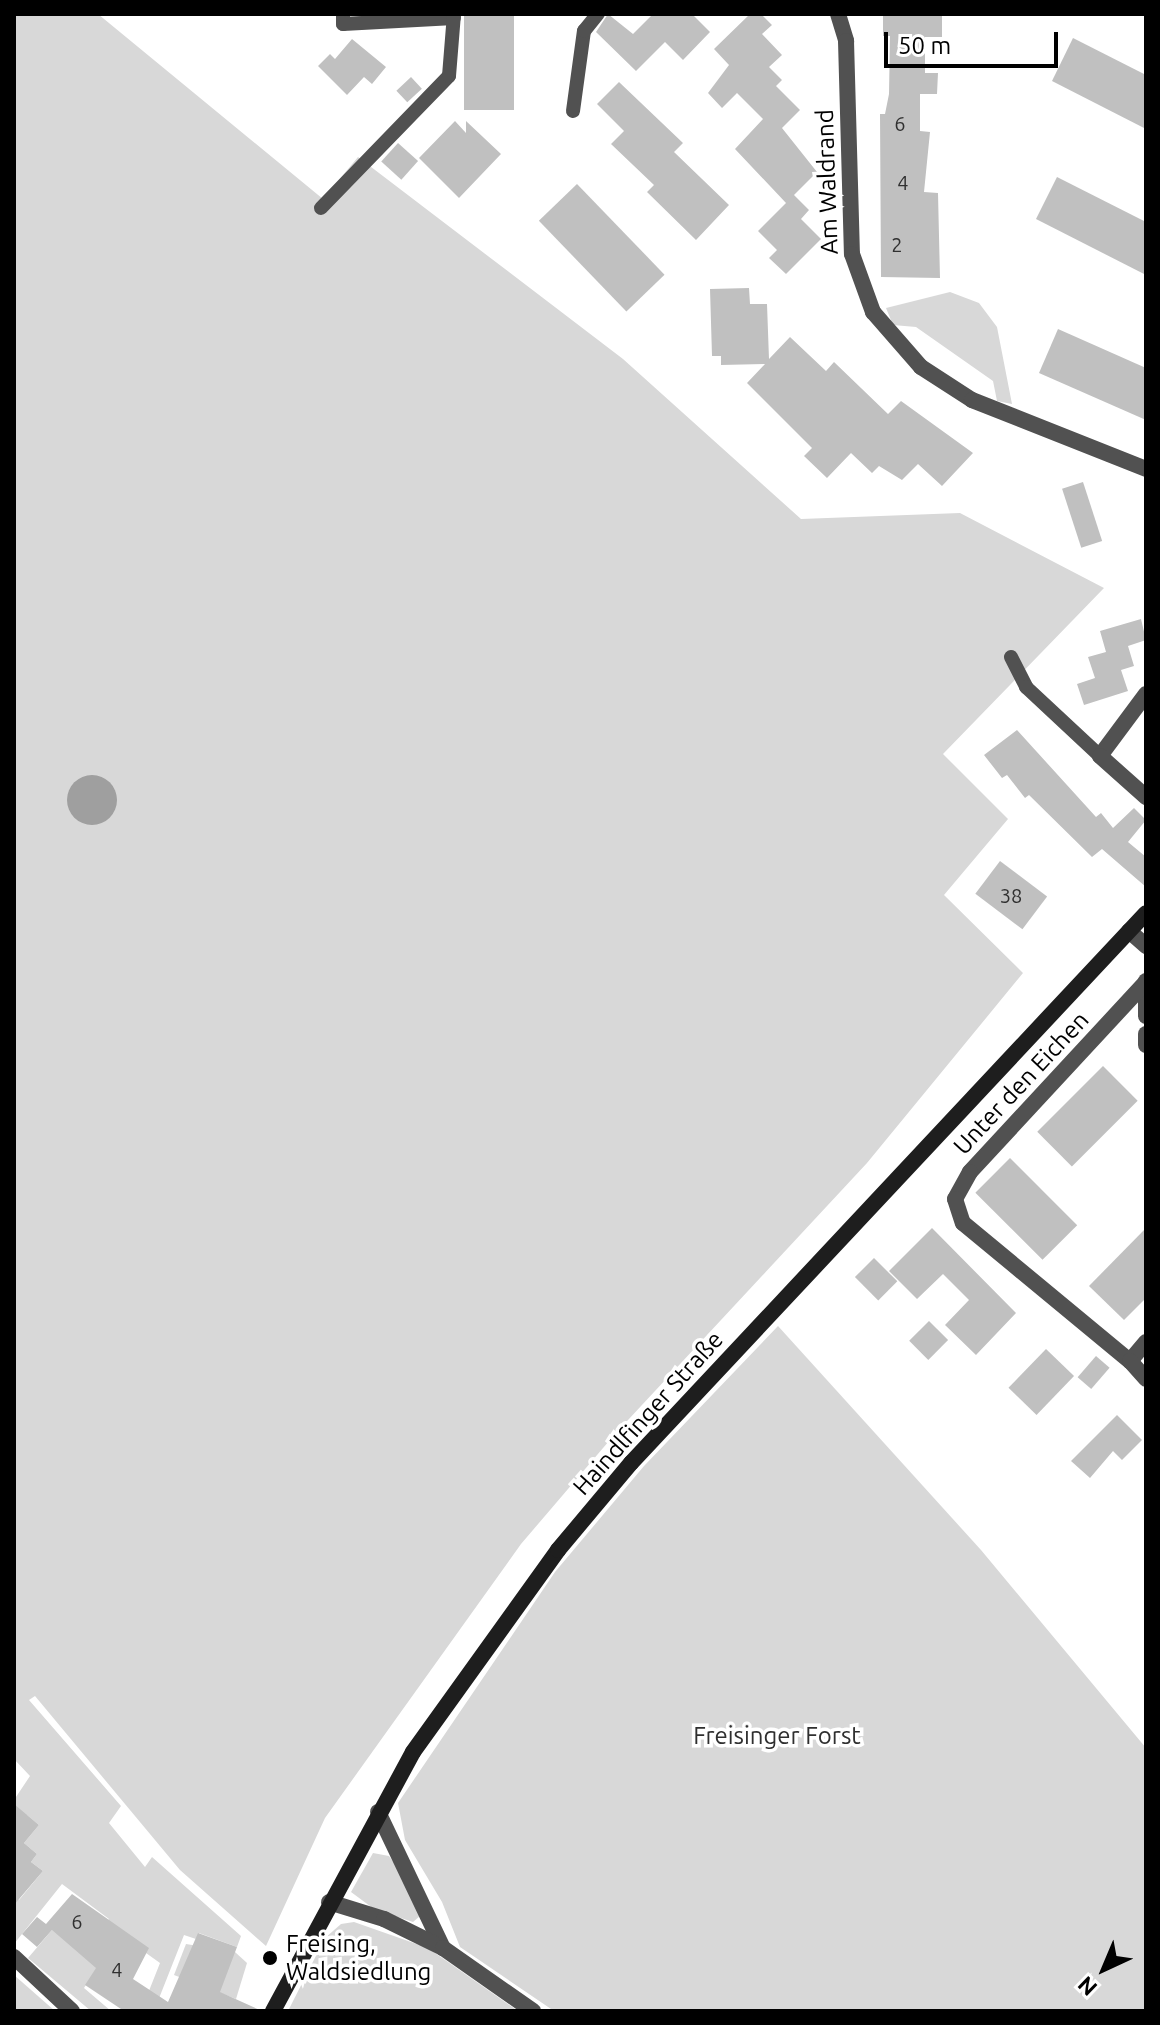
<!DOCTYPE html>
<html>
<head>
<meta charset="utf-8">
<style>
	body { margin:0 }
	#map { position:relative; width:1160px; height:2025px; overflow:hidden; background:#fff; font-family:Ubuntu,sans-serif }
	div>[style] { position:absolute }
	.green>* { inset:0; background:#d8d8d8 }
	.water>* { inset:0; background:#9f9f9f }
	.round { border-radius:50% }
	.building>* { inset:0; background:#c0c0c0; transform-origin:0 0 }
	.lane>* { height:14px; margin:-7px; padding:0 7px; transform-origin:7px; border-radius:7px; background:#515151 }
	.street>* { height:16px; margin:-8px; padding:0 8px; transform-origin:8px; border-radius:8px; background:#515151 }
	.secondary>* { height:16px; margin:-8px; padding:0 8px; transform-origin:8px; border-radius:8px; background:#1e1e1e }
	.dots>* { width:22px; height:22px; translate:-50% -50%; box-sizing:border-box; border:4px solid #fff; border-radius:50% }
	span { translate:-50% -50%; white-space:nowrap; text-align:center; line-height:1.15; -webkit-text-stroke:7px #fff; paint-order:stroke }
	.number-label { font-size:20px; color:#303030 }
	.number-label span { -webkit-text-stroke-width:0 }
	.street-label { font-size:24px; color:#000 }
	.park-label { font-size:24px; color:#2f2f2f }
	.poi-label { font-size:24px; color:#000 }
	.left { translate:0 -50%; text-align:left }
	.frame { position:absolute; inset:0; border:16px solid #000; pointer-events:none }
	.north { position:absolute; left:1064px; top:1929px; width:80px; height:80px; -webkit-text-stroke:6px #fff; paint-order:stroke; rotate:224deg; font-size:22px; font-weight:700; line-height:32px; text-align:center; color:#000 }
	.north::after { content:''; display:block; margin:auto; width:28px; height:36px; background:#000; clip-path:polygon(50% 0,100% 100%,50% 72%,0 100%) }
	.scale { position:absolute; left:884px; top:32px; width:174px; height:36px; box-sizing:border-box; border:4px solid #000; border-top:0; padding-left:10px; font-size:24px; line-height:28px; white-space:nowrap; color:#000; -webkit-text-stroke:6px #fff; paint-order:stroke }
</style>
</head>
<body>
<div id="map">
	<div class="green">
		<div style="clip-path:polygon(14px 14px,98px 14px,323px 199px,358px 157px,623px 359px,801px 519px,960px 513px,1104px 588px,943px 754px,1008px 819px,944px 895px,1023px 973px,867px 1163px,615px 1434px,521px 1544px,325px 1818px,266px 1946px,180px 1870px,35px 1696px,29px 1700px,121px 1806px,109px 1823px,145px 1867px,152px 1857px,241px 1936px,237px 1947px,199px 1933px,196px 1939px,184px 1935px,154px 2011px,141px 2011px,160px 1963px,146px 1953px,108px 1950px,84px 1988px,111px 2011px,91px 2011px,28px 1958px,52px 1930px,93px 1937px,109px 1919px,62px 1884px,14px 1944px,14px 1897px,19px 1900px,43px 1871px,31px 1862px,37px 1854px,24px 1843px,39px 1825px,27px 1815px,14px 1830px,14px 1800px,30px 1776px,14px 1759px)"></div>
		<div style="clip-path:polygon(950px 292px,979px 303px,997px 327px,1012px 404px,997px 401px,993px 381px,916px 327px,893px 325px,886px 308px)"></div>
		<div style="clip-path:polygon(778px 1326px,981px 1550px,1146px 1748px,1146px 2011px,554px 2011px,460px 1947px,442px 1902px,405px 1840px,398px 1803px,555px 1572px,644px 1466px)"></div>
		<div style="clip-path:polygon(373px 1853px,389px 1856px,412px 1889px,420px 1916px,413px 1922px,374px 1909px,351px 1892px)"></div>
		<div style="clip-path:polygon(354px 1922px,428px 1948px,518px 2011px,288px 2011px,325px 1938px,341px 1924px)"></div>
		<div style="clip-path:polygon(186px 1944px,235px 1952px,247px 1963px,236px 1999px,174px 1975px)"></div>
		<div style="clip-path:polygon(14px 1975px,55px 2011px,14px 2011px)"></div>
	</div>
	<div class="water">
		<div class="round" style="left:67px;top:775px;width:50px;height:50px"></div>
	</div>
	<div class="building">
		<div style="left:464px;top:14px;width:50px;height:96px"></div>
		<div style="clip-path:polygon(608px 14px,633px 34px,653px 14px,692px 14px,710px 32px,683px 60px,665px 42px,636px 71px,596px 32px)"></div>
		<div style="clip-path:polygon(750px 14px,761px 14px,772px 25px,762px 34px,782px 55px,769px 67px,782px 80px,776px 86px,800px 110px,782px 128px,817px 172px,794px 195px,809px 210px,801px 219px,821px 239px,786px 274px,769px 258px,777px 250px,758px 231px,786px 203px,735px 149px,763px 119px,737px 93px,722px 108px,708px 93px,729px 65px,714px 49px)"></div>
		<div style="clip-path:polygon(883px 14px,942px 14px,942px 37px,925px 37px,925px 73px,938px 73px,937px 94px,920px 94px,920px 131px,930px 132px,924px 192px,938px 193px,940px 278px,881px 277px,880px 114px,885px 114px,889px 94px,890px 36px,883px 36px)"></div>
		<div style="clip-path:polygon(1073px 38px,1146px 75px,1146px 129px,1052px 81px)"></div>
		<div style="clip-path:polygon(352px 39px,386px 67px,372px 84px,364px 77px,347px 95px,318px 66px,330px 54px,335px 59px)"></div>
		<div style="left:411px;top:77px;width:16px;height:20px;rotate:47deg"></div>
		<div style="clip-path:polygon(619px 82px,683px 143px,674px 152px,729px 205px,696px 240px,647px 192px,654px 185px,611px 144px,624px 131px,597px 104px)"></div>
		<div style="clip-path:polygon(455px 121px,466px 133px,466px 121px,501px 154px,459px 198px,419px 158px)"></div>
		<div style="left:398px;top:143px;width:27px;height:25px;rotate:42deg"></div>
		<div style="clip-path:polygon(1057px 177px,1146px 222px,1146px 275px,1036px 219px)"></div>
		<div style="left:577px;top:184px;width:126px;height:53px;rotate:46deg"></div>
		<div style="clip-path:polygon(749px 288px,750px 304px,767px 304px,769px 359px,790px 337px,826px 371px,834px 362px,888px 414px,901px 401px,973px 453px,942px 486px,918px 464px,902px 480px,879px 466px,872px 473px,851px 453px,827px 478px,804px 456px,812px 448px,747px 383px,765px 364px,721px 365px,721px 356px,712px 356px,710px 289px)"></div>
		<div style="clip-path:polygon(1058px 329px,1146px 368px,1146px 420px,1039px 373px)"></div>
		<div style="left:1083px;top:482px;width:62px;height:22px;rotate:72deg"></div>
		<div style="clip-path:polygon(1141px 619px,1146px 640px,1128px 646px,1134px 666px,1121px 670px,1128px 691px,1084px 705px,1077px 684px,1095px 678px,1088px 657px,1106px 652px,1100px 631px)"></div>
		<div style="clip-path:polygon(1017px 730px,1096px 817px,1101px 813px,1113px 828px,1134px 808px,1146px 820px,1128px 842px,1146px 857px,1146px 887px,1102px 849px,1092px 857px,1029px 795px,1025px 798px,1007px 775px,1002px 778px,984px 755px)"></div>
		<div style="left:1000px;top:861px;width:59px;height:41px;rotate:37deg"></div>
		<div style="left:1103px;top:1066px;width:49px;height:93px;rotate:45deg"></div>
		<div style="left:1010px;top:1158px;width:95px;height:49px;rotate:45deg"></div>
		<div style="clip-path:polygon(932px 1228px,1016px 1313px,976px 1355px,945px 1325px,969px 1300px,943px 1274px,917px 1299px,889px 1271px)"></div>
		<div style="clip-path:polygon(1146px 1228px,1146px 1298px,1124px 1320px,1089px 1286px)"></div>
		<div style="left:874px;top:1258px;width:33px;height:27px;rotate:45deg"></div>
		<div style="left:929px;top:1321px;width:27px;height:28px;rotate:45deg"></div>
		<div style="left:1046px;top:1349px;width:39px;height:54px;rotate:44deg"></div>
		<div style="left:1096px;top:1356px;width:18px;height:28px;rotate:41deg"></div>
		<div style="clip-path:polygon(1117px 1415px,1142px 1440px,1122px 1460px,1113px 1451px,1090px 1478px,1071px 1461px)"></div>
		<div style="clip-path:polygon(14px 1804px,39px 1825px,24px 1843px,37px 1854px,31px 1862px,43px 1871px,14px 1905px)"></div>
		<div style="clip-path:polygon(72px 1894px,149px 1948px,133px 1979px,168px 2002px,198px 1933px,237px 1947px,220px 1992px,262px 2011px,124px 2011px,85px 1985px,96px 1968px,52px 1930px,37px 1947px,22px 1934px,37px 1917px,46px 1924px)"></div>
	</div>
	<div class="lane">
		<div style="left:343px;top:14px;width:10px;rotate:90deg"></div>
		<div style="left:343px;top:24px;width:111px;rotate:-3.1deg"></div>
		<div style="left:573px;top:111px;width:81px;rotate:-82.2deg"></div>
		<div style="left:584px;top:31px;width:22px;rotate:-51deg"></div>
		<div style="left:321px;top:208px;width:184px;rotate:-45.9deg"></div>
		<div style="left:449px;top:76px;width:62px;rotate:-85.4deg"></div>
		<div style="left:1011px;top:657px;width:34px;rotate:63deg"></div>
		<div style="left:1026px;top:687px;width:101px;rotate:43deg"></div>
	</div>
	<div class="street">
		<div style="left:838px;top:14px;width:28px;rotate:73deg"></div>
		<div style="left:846px;top:41px;width:213px;rotate:88.4deg"></div>
		<div style="left:852px;top:254px;width:62px;rotate:70.1deg"></div>
		<div style="left:873px;top:312px;width:73px;rotate:48.9deg"></div>
		<div style="left:921px;top:367px;width:61px;rotate:32.9deg"></div>
		<div style="left:972px;top:400px;width:187px;rotate:21.6deg"></div>
		<div style="left:1146px;top:694px;width:77px;rotate:126.6deg"></div>
		<div style="left:1100px;top:756px;width:62px;rotate:41.7deg"></div>
		<div style="left:1129px;top:931px;width:23px;rotate:41deg"></div>
		<div style="left:1146px;top:981px;width:35px;rotate:90deg"></div>
		<div style="left:1145px;top:983px;width:258px;rotate:132.8deg"></div>
		<div style="left:970px;top:1172px;width:31px;rotate:119deg"></div>
		<div style="left:955px;top:1199px;width:25px;rotate:72deg"></div>
		<div style="left:963px;top:1223px;width:217px;rotate:39.6deg"></div>
		<div style="left:1130px;top:1361px;width:25px;rotate:-50deg"></div>
		<div style="left:1146px;top:1034px;width:11px;rotate:90deg"></div>
		<div style="left:1130px;top:1361px;width:24px;rotate:48deg"></div>
		<div style="left:378px;top:1812px;width:151px;rotate:64.5deg"></div>
		<div style="left:329px;top:1902px;width:58px;rotate:17.2deg"></div>
		<div style="left:384px;top:1919px;width:66px;rotate:26.2deg"></div>
		<div style="left:443px;top:1948px;width:110px;rotate:35deg"></div>
		<div style="left:14px;top:1957px;width:79px;rotate:43deg"></div>
	</div>
	<div class="secondary">
		<div style="left:273px;top:2011px;width:294px;rotate:-61.6deg"></div>
		<div style="left:413px;top:1752px;width:249px;rotate:-54.3deg"></div>
		<div style="left:558px;top:1550px;width:114px;rotate:-50deg"></div>
		<div style="left:631px;top:1463px;width:753px;rotate:-46.88deg"></div>
	</div>
	<div class="dots">
		<div style="left:270px;top:1958px;background:#000"></div>
	</div>
	<div class="number-label">
		<span style="left:900px;top:123px">6</span>
		<span style="left:903px;top:182px">4</span>
		<span style="left:897px;top:244px">2</span>
		<span style="left:1011px;top:895px">38</span>
		<span style="left:77px;top:1921px">6</span>
		<span style="left:117px;top:1969px">4</span>
	</div>
	<div class="street-label">
		<span style="left:827px;top:182px;rotate:-92deg">Am Waldrand</span>
		<span style="left:1021px;top:1083px;rotate:-47deg">Unter den Eichen</span>
		<span style="left:648px;top:1413px;rotate:-48deg">Haindlfinger Straße</span>
	</div>
	<div class="park-label">
		<span style="left:777px;top:1736px">Freisinger Forst</span>
	</div>
	<div class="poi-label">
		<span class="left" style="left:286px;top:1958px">Freising,<br>Waldsiedlung</span>
	</div>
	<div class="frame"></div>
	<div class="north">N</div>
	<div class="scale">50 m</div>
</div>
</body>
</html>
